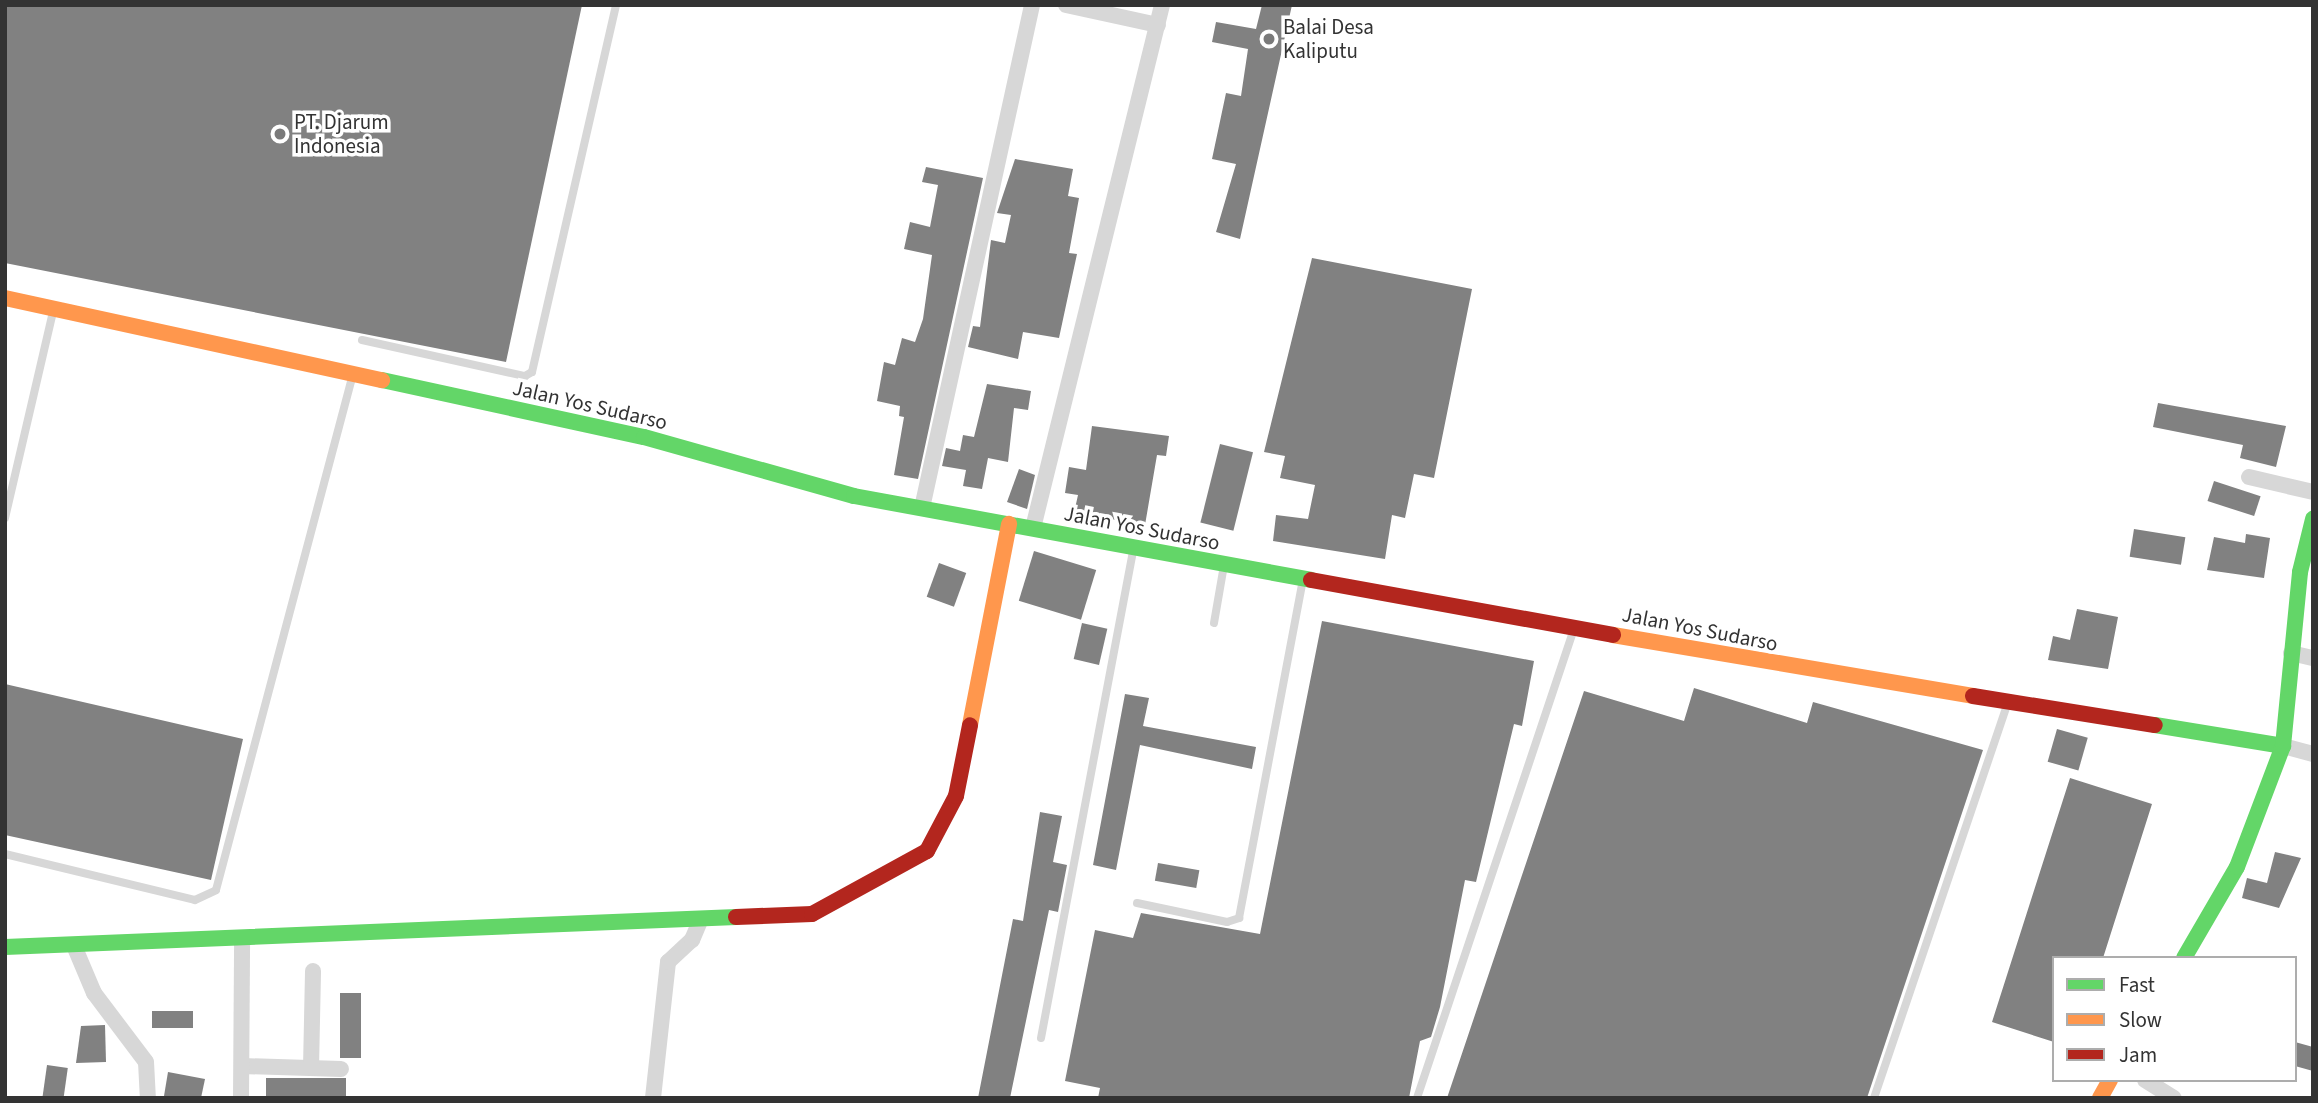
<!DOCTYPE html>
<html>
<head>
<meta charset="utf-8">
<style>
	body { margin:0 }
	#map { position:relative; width:2318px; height:1103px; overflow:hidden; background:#fff; font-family:"Source Sans 3",sans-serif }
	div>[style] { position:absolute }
	.building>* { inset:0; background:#818181; transform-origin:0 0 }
	.lane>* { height:8px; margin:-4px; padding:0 4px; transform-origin:4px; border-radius:4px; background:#d7d7d7 }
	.street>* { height:16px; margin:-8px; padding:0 8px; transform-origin:8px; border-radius:8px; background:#d7d7d7 }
	.fast>* { height:16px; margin:-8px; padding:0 8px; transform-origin:8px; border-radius:8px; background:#63d668 }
	.slow>* { height:16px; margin:-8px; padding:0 8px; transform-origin:8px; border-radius:8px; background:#ff974d }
	.jam>* { height:16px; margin:-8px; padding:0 8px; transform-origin:8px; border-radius:8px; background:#b3261e }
	.dots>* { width:19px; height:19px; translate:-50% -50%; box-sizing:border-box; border:4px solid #fff; border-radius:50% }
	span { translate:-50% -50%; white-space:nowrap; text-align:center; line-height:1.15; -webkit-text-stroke:7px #fff; paint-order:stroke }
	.poi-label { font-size:21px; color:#333 }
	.left { translate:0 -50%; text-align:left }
	.street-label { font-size:21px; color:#333 }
	.frame { position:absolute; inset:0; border:7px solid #333; pointer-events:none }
	.legend { position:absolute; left:2052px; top:956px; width:245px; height:126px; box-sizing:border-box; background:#fff; border:2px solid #adadad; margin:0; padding:9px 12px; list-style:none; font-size:21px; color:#333 }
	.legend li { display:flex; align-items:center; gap:14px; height:35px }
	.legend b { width:35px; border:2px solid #adadad }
</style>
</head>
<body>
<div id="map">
	<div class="building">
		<div style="clip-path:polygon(5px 5px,582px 5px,506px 362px,5px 263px)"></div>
		<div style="clip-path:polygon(1262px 5px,1292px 5px,1240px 239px,1216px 232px,1236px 164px,1212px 159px,1226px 93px,1241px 96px,1248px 49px,1212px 42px,1216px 22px,1256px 29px)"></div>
		<div style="clip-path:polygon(1015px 159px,1073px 169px,1068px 196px,1079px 198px,1069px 253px,1077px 254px,1059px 338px,1023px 332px,1018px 359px,968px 347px,973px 326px,980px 327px,991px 240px,1005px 243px,1011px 215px,997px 213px)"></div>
		<div style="clip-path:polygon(926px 167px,983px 178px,918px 479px,894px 475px,904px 417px,899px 416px,900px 406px,877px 401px,884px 362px,895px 365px,902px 338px,915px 342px,923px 319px,932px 255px,904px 249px,910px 222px,930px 227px,938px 185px,922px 182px)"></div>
		<div style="clip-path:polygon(1312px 258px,1472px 289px,1434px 478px,1414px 474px,1405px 518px,1392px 515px,1385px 559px,1273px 541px,1276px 515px,1308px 519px,1315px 485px,1280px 478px,1285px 456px,1264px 452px)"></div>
		<div style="clip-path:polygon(987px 384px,1031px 391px,1028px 410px,1014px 408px,1008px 462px,988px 458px,982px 489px,963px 486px,966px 470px,942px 466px,946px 448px,960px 451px,963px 435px,974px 437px)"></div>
		<div style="clip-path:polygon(2158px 403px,2286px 426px,2276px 467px,2240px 458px,2243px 445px,2153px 427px)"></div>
		<div style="clip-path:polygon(1092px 426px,1169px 436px,1166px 456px,1157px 455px,1145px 525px,1074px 513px,1078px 495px,1065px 493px,1069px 467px,1086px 470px)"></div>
		<div style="left:1220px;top:444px;width:34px;height:81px;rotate:14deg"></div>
		<div style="clip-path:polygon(1019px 469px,1035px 475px,1027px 509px,1007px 502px)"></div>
		<div style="left:2214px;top:481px;width:49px;height:21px;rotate:18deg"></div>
		<div style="left:2134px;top:529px;width:52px;height:28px;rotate:9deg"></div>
		<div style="clip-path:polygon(2246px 534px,2270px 538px,2264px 578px,2207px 570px,2214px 537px,2245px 543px)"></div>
		<div style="left:1034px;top:551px;width:65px;height:52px;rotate:17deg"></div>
		<div style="left:939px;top:563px;width:29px;height:36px;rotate:20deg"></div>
		<div style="clip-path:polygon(2077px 609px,2118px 617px,2108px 669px,2048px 660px,2053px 636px,2070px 640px)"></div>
		<div style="clip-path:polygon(1322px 621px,1534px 661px,1522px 726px,1514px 724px,1476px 882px,1465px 880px,1440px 1007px,1431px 1037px,1420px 1041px,1409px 1098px,1098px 1098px,1100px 1088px,1065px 1081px,1095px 930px,1133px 938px,1141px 913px,1260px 934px)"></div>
		<div style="left:1082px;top:623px;width:26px;height:37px;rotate:13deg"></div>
		<div style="clip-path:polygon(5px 684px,243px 739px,211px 880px,5px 835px)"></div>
		<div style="clip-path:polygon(1694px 688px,1807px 723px,1813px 702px,1983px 750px,1867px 1098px,1447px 1098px,1584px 691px,1684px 721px)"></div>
		<div style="clip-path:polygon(1125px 694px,1149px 698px,1143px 726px,1256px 747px,1252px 769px,1140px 745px,1116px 870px,1093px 865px)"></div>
		<div style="left:2057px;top:729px;width:32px;height:34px;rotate:16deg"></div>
		<div style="clip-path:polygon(2070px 778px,2152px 804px,2103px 958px,2054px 958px,2054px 1042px,1992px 1022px)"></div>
		<div style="clip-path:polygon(1040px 812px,1062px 816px,1053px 862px,1067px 865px,1058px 912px,1049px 910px,1010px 1098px,978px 1098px,1013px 919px,1023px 921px)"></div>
		<div style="clip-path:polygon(2275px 852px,2301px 858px,2279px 908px,2242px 898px,2247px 878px,2267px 883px)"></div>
		<div style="left:1158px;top:863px;width:42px;height:18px;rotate:10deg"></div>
		<div style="left:340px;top:993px;width:21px;height:65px"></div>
		<div style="left:193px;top:1011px;width:17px;height:41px;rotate:90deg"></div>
		<div style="clip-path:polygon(105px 1025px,106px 1062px,76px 1063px,81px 1026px)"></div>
		<div style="clip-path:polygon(2295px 1042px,2313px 1047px,2313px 1071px,2295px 1066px)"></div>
		<div style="left:47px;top:1065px;width:21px;height:33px;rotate:8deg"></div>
		<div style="clip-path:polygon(168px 1072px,205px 1079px,201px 1098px,164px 1096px)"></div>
		<div style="left:266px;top:1078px;width:80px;height:20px"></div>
	</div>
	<div class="lane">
		<div style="left:362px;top:340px;width:167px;rotate:12.5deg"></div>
		<div style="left:525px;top:376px;width:8px;rotate:-30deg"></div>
		<div style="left:532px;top:372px;width:376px;rotate:-77.1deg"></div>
		<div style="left:5px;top:518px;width:212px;rotate:-76.9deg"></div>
		<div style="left:1214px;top:623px;width:59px;rotate:-80.2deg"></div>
		<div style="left:5px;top:854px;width:195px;rotate:13.6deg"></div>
		<div style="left:195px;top:900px;width:23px;rotate:-25deg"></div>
		<div style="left:216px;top:890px;width:534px;rotate:-75.13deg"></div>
		<div style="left:1137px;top:903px;width:92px;rotate:11.9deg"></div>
		<div style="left:1227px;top:922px;width:13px;rotate:-18deg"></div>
		<div style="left:1239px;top:918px;width:344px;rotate:-79.3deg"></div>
		<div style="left:1041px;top:1038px;width:498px;rotate:-79.3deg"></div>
		<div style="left:1417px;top:1098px;width:495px;rotate:-71.5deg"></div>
		<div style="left:1874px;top:1098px;width:417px;rotate:-71.3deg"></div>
	</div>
	<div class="street">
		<div style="left:1066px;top:5px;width:94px;rotate:12.3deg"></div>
		<div style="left:2249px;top:477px;width:66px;rotate:13.2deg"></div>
		<div style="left:922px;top:508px;width:515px;rotate:-77.66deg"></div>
		<div style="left:1033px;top:528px;width:539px;rotate:-76.14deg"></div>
		<div style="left:2291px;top:653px;width:23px;rotate:13deg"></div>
		<div style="left:2283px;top:746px;width:31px;rotate:15deg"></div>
		<div style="left:75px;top:948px;width:49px;rotate:67.1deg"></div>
		<div style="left:94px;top:993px;width:86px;rotate:53deg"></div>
		<div style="left:146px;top:1062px;width:36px;rotate:87deg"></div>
		<div style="left:242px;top:1066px;width:99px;rotate:1.7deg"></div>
		<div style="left:311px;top:1068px;width:97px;rotate:-88.8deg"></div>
		<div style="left:2145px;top:1080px;width:34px;rotate:32deg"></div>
		<div style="left:241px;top:1098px;width:157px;rotate:-89.6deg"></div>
		<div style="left:653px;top:1098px;width:137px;rotate:-83.7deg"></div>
		<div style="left:668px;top:962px;width:33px;rotate:-43deg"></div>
		<div style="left:692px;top:940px;width:21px;rotate:-67deg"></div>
	</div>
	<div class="fast">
		<div style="left:382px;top:380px;width:268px;rotate:12.3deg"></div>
		<div style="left:644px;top:437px;width:218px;rotate:15.7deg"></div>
		<div style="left:854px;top:496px;width:465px;rotate:10.4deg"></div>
		<div style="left:2155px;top:725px;width:130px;rotate:9.3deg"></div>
		<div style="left:5px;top:947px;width:732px;rotate:-2.35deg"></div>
		<div style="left:2184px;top:958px;width:105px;rotate:-59.8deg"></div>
		<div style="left:2237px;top:867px;width:129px;rotate:-69.2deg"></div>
		<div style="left:2283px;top:746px;width:175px;rotate:-84.4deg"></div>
		<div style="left:2300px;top:572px;width:55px;rotate:-76.2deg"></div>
	</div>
	<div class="slow">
		<div style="left:5px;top:298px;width:386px;rotate:12.3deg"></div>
		<div style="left:1613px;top:635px;width:365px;rotate:9.6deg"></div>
		<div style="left:970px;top:725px;width:205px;rotate:-79deg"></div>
		<div style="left:2100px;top:1098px;width:21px;rotate:-61deg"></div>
	</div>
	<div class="jam">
		<div style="left:1311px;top:580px;width:307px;rotate:10.3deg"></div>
		<div style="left:1973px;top:696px;width:184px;rotate:9.1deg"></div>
		<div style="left:736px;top:917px;width:76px;rotate:-2.3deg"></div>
		<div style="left:812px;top:914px;width:131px;rotate:-28.7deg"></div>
		<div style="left:927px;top:851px;width:62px;rotate:-62.2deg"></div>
		<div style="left:956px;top:796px;width:72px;rotate:-78.8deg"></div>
	</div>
	<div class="dots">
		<div style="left:1269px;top:39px;background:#7a7a7a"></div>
		<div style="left:280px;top:134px;background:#7a7a7a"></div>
	</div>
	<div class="poi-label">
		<span class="left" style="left:1283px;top:39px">Balai Desa<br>Kaliputu</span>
		<span class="left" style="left:294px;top:134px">PT. Djarum<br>Indonesia</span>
	</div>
	<div class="street-label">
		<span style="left:590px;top:405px;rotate:13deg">Jalan Yos Sudarso</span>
		<span style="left:1142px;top:528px;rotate:11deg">Jalan Yos Sudarso</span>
		<span style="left:1700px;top:629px;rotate:11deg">Jalan Yos Sudarso</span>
	</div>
	<div class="frame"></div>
	<ul class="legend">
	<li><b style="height:9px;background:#63d668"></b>Fast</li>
	<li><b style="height:9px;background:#ff974d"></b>Slow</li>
	<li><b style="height:9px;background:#b3261e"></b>Jam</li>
	</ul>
</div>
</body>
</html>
